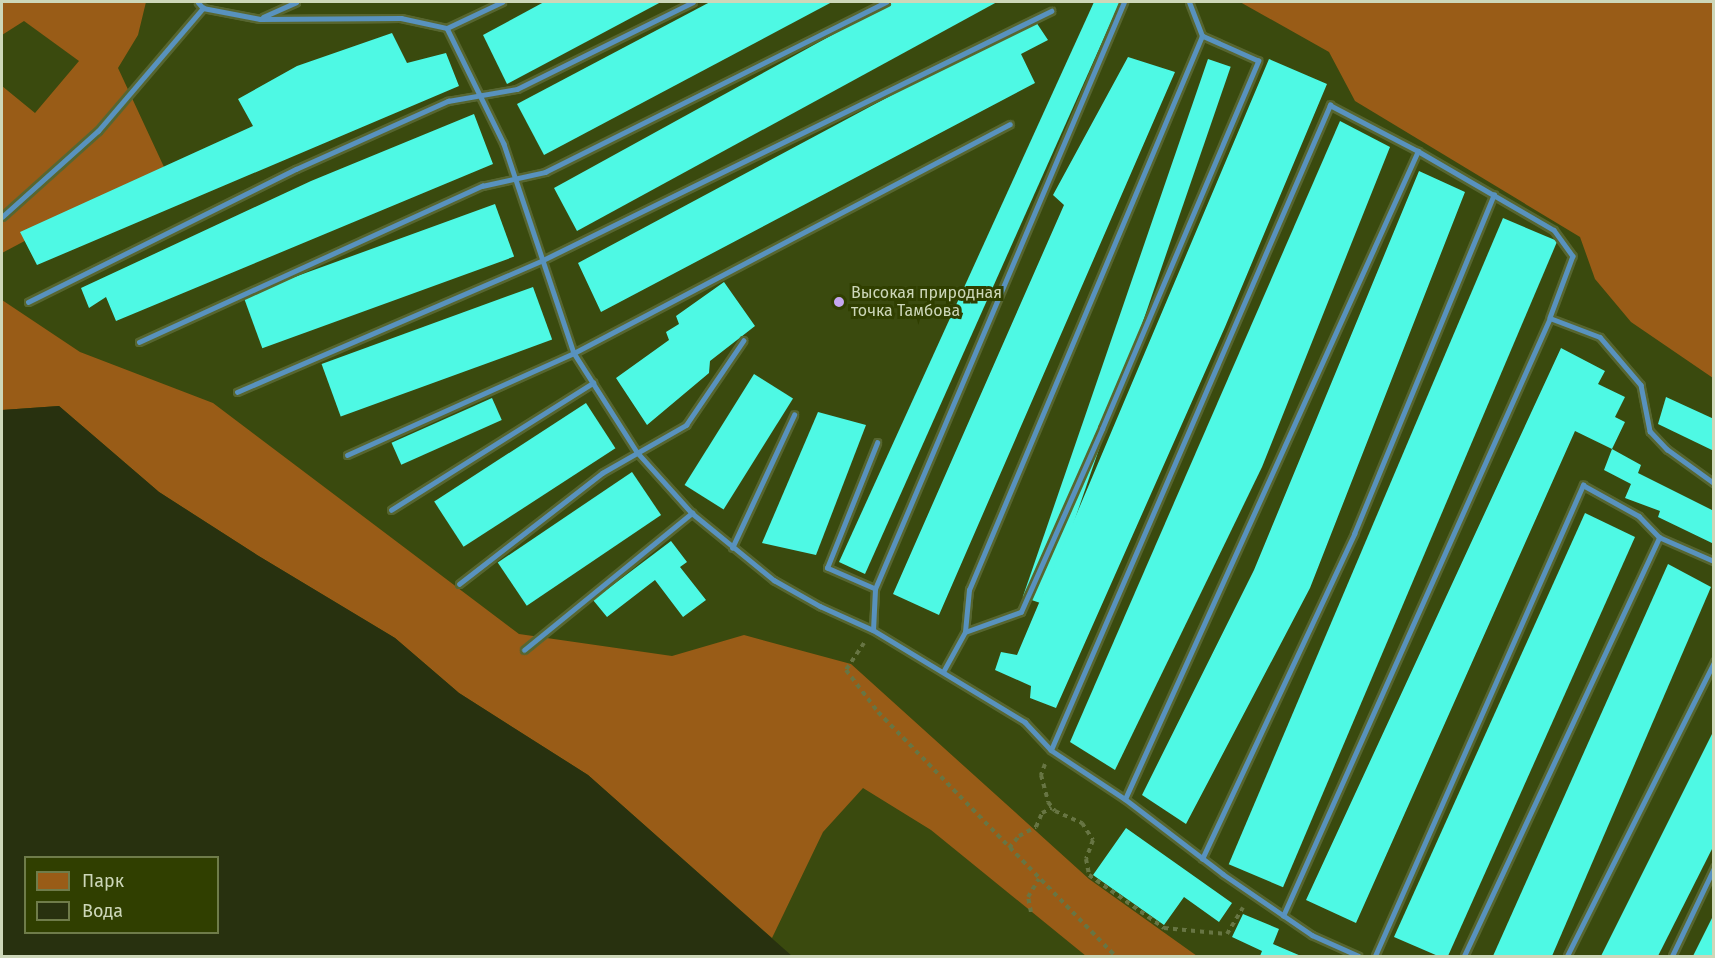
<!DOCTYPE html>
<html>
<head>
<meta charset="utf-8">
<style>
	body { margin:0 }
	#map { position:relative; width:1715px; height:958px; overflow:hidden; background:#3a4a0e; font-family:"Fira Sans",sans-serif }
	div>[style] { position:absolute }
	.green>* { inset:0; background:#995c17 }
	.water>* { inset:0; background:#28310f }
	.building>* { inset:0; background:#4ef9e4; transform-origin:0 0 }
	.path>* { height:4px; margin-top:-2px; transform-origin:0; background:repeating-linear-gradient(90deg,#677543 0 4.5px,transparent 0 9px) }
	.roads { filter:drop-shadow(2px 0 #576630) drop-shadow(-2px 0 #576630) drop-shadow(0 2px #576630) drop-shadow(0 -2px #576630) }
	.service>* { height:4.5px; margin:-2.25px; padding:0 2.25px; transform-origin:2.25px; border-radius:2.25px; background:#5892be }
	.dots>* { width:16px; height:16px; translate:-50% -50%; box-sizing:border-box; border:3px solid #303f00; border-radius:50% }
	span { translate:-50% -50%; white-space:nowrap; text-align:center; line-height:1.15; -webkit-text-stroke:6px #303f00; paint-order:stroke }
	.poi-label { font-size:16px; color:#cdd7b9 }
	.left { translate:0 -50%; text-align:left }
	.frame { position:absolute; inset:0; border:3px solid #cdd7b9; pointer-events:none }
	.legend { position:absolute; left:24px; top:856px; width:195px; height:78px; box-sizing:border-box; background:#303f00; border:2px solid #6f7c4a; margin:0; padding:8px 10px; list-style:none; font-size:18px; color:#cdd7b9 }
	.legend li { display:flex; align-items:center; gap:12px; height:30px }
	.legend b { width:30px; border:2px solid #6f7c4a }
</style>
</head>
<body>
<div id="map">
	<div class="green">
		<div style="clip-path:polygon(2px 2px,146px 2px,138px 35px,118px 68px,164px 167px,2px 253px,2px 86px,35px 113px,79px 61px,24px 21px,2px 35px)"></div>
		<div style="clip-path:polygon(1240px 2px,1713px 2px,1713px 378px,1631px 322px,1595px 279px,1580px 237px,1355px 101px,1329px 52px)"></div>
		<div style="clip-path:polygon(2px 300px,80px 352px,213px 403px,519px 634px,672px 656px,744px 635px,851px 664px,1089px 879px,1197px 956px,1086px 956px,931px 830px,863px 788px,823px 832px,772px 938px,588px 775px,459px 693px,395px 638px,257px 555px,159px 492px,59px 406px,2px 410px)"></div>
	</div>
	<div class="water">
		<div style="clip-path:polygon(evenodd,59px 406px,159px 492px,257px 555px,395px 638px,459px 693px,588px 775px,792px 956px,2px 956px,2px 410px,59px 406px,26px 858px,218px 858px,218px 932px,26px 932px,26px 858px)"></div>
	</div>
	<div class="building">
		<div style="clip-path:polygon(544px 2px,661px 2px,507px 84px,483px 35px)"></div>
		<div style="clip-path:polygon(710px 2px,832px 2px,544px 155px,517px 104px)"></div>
		<div style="clip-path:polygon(892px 2px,997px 2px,577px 231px,554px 188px)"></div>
		<div style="clip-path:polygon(1094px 2px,1120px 2px,865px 574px,839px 562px)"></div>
		<div style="clip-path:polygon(1034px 19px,1048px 40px,1021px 54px,1035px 83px,601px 312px,578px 263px)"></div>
		<div style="clip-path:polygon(392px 33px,407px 63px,446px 53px,459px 86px,37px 265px,20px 232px,253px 126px,238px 99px,297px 66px)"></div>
		<div style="clip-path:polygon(1128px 57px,1175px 72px,939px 615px,893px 594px,1064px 205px,1053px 195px)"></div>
		<div style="left:1208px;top:59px;width:24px;height:569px;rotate:19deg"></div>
		<div style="clip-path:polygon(1269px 59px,1327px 84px,1225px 327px,1056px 708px,1030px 698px,1031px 686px,995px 670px,1001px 652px,1017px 655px)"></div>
		<div style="clip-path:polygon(474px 114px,493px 164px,116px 321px,106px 297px,89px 308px,81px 288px,311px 181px)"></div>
		<div style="clip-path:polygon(1340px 121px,1390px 147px,1262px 467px,1115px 770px,1070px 742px)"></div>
		<div style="clip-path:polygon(1419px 171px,1465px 192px,1310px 588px,1186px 824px,1142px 795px,1254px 570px)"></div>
		<div style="left:495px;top:204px;width:56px;height:268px;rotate:70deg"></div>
		<div style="left:1503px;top:218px;width:59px;height:702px;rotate:23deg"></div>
		<div style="clip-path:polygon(724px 282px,755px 326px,710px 361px,709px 373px,647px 425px,616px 378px,669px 340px,666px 332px,679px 324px,676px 316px)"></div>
		<div style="left:533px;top:287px;width:56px;height:225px;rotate:70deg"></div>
		<div style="clip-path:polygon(1561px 348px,1605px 371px,1598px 384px,1625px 397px,1615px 417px,1625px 422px,1612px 449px,1641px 465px,1638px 473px,1714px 511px,1714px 544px,1658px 517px,1660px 511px,1625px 498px,1631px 484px,1604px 470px,1612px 449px,1575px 431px,1356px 923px,1306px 900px)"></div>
		<div style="left:754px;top:374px;width:46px;height:131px;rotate:32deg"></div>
		<div style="clip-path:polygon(1666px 397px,1714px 419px,1714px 451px,1658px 424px)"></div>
		<div style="left:492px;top:398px;width:24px;height:110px;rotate:66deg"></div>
		<div style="left:586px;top:403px;width:54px;height:181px;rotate:57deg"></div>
		<div style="clip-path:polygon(818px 412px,866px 425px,816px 555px,762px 543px)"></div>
		<div style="left:632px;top:472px;width:52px;height:162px;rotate:56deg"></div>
		<div style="clip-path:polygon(1585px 513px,1635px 537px,1448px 956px,1438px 956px,1394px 937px)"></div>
		<div style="clip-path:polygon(671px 541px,687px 562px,680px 567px,706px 600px,683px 617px,655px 580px,607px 617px,593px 600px)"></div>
		<div style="clip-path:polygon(1668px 564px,1711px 587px,1552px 956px,1493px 956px)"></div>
		<div style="clip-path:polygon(1714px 730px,1714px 845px,1658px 956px,1601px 956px)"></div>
		<div style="clip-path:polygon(1126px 828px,1232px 903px,1219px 922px,1184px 897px,1164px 925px,1093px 875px)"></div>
		<div style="clip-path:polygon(1243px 914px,1279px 929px,1273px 944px,1301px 956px,1260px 956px,1262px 951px,1232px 937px)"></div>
		<div style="clip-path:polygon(1714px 914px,1714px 956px,1693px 956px)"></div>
	</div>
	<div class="path">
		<div style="left:864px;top:643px;width:32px;rotate:124deg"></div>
		<div style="left:846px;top:670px;width:53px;rotate:52.7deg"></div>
		<div style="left:878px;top:712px;width:340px;rotate:45.8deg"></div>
		<div style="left:1045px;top:764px;width:12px;rotate:110deg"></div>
		<div style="left:1041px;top:775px;width:28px;rotate:75deg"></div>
		<div style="left:1048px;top:802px;width:11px;rotate:52deg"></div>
		<div style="left:1055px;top:811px;width:30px;rotate:24deg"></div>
		<div style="left:1082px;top:823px;width:20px;rotate:57deg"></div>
		<div style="left:1093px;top:840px;width:20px;rotate:110deg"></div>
		<div style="left:1086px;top:859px;width:16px;rotate:79deg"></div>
		<div style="left:1089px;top:875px;width:92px;rotate:35.2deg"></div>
		<div style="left:1164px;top:928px;width:63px;rotate:5.4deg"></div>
		<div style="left:1227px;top:934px;width:31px;rotate:-59deg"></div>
		<div style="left:1009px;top:848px;width:16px;rotate:-50deg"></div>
		<div style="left:1019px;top:836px;width:19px;rotate:-28deg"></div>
		<div style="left:1036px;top:827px;width:15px;rotate:-67deg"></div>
		<div style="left:1042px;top:813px;width:11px;rotate:-27deg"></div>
		<div style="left:1031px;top:912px;width:15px;rotate:-101deg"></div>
		<div style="left:1028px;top:897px;width:21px;rotate:-59deg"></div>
	</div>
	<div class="roads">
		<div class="service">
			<div style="left:198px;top:2px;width:8px;rotate:50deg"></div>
			<div style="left:203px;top:8px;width:58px;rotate:10.9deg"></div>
			<div style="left:260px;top:19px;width:141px;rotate:-0.4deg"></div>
			<div style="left:401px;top:18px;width:47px;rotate:12.3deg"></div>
			<div style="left:447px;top:28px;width:129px;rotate:63.8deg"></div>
			<div style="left:504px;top:144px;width:220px;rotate:71.5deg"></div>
			<div style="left:574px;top:353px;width:117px;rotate:57.5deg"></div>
			<div style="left:637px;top:452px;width:82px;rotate:48deg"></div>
			<div style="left:692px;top:513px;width:106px;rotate:39.3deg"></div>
			<div style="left:774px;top:580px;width:53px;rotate:29.5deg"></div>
			<div style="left:820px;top:606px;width:58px;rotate:24.4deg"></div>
			<div style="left:873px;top:630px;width:178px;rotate:31.2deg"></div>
			<div style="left:1025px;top:722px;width:38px;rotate:47deg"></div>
			<div style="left:1051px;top:750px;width:89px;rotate:33.5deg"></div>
			<div style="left:1125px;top:799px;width:123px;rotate:37.4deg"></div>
			<div style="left:1223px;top:874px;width:108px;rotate:34.4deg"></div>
			<div style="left:1312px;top:935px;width:51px;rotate:24.1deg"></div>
			<div style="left:263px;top:17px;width:36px;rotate:-24deg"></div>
			<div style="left:447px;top:28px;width:61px;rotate:-25.3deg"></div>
			<div style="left:2px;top:217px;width:129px;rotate:-41.9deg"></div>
			<div style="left:98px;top:131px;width:162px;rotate:-49.5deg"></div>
			<div style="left:28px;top:302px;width:299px;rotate:-26.4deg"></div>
			<div style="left:296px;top:169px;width:167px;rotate:-24.1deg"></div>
			<div style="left:448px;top:101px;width:70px;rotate:-9.9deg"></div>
			<div style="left:517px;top:89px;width:196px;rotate:-26.3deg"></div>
			<div style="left:139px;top:342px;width:377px;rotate:-24.5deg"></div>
			<div style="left:482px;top:186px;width:65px;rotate:-12.5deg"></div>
			<div style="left:545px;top:172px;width:381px;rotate:-26.5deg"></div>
			<div style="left:237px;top:392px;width:333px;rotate:-23.3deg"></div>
			<div style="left:543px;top:260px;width:566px;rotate:-26.11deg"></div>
			<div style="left:347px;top:455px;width:249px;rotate:-24.2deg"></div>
			<div style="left:574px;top:353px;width:492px;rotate:-27.7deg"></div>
			<div style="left:391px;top:510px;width:239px;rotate:-32.2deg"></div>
			<div style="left:732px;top:548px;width:147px;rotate:-65deg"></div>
			<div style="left:459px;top:584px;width:181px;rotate:-37.8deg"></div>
			<div style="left:602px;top:473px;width:97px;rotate:-29.7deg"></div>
			<div style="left:686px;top:425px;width:102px;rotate:-55.8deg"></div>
			<div style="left:875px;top:589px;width:52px;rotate:-156.4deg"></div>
			<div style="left:827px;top:568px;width:135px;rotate:-68.2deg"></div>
			<div style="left:873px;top:630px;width:41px;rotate:-87.2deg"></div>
			<div style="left:875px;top:589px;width:638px;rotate:-67.01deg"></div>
			<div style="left:965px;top:632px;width:59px;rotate:-19.7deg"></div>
			<div style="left:1021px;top:612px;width:200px;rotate:-66.1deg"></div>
			<div style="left:1102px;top:429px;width:400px;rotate:-67deg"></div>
			<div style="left:1258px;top:61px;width:61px;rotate:-155.9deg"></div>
			<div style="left:524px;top:650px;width:217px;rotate:-39.2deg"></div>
			<div style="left:943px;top:672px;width:46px;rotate:-61.2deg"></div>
			<div style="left:965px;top:632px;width:42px;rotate:-84.6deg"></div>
			<div style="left:969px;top:590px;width:601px;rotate:-67.19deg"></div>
			<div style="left:1202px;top:36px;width:36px;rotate:-111deg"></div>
			<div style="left:1051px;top:750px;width:703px;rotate:-66.61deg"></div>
			<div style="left:1330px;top:105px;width:99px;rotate:27.6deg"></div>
			<div style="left:1418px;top:151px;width:157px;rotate:30.2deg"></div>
			<div style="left:1554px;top:230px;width:32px;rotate:54deg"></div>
			<div style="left:1573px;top:256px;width:66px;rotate:110.4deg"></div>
			<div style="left:1125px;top:799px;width:711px;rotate:-65.67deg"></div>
			<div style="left:1202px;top:859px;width:359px;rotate:-64.9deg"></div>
			<div style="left:1354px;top:534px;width:367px;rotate:-67.6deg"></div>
			<div style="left:1283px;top:916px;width:655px;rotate:-65.94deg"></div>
			<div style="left:1550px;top:318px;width:53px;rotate:20.8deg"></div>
			<div style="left:1600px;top:337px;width:63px;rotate:49.5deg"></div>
			<div style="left:1641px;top:385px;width:47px;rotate:78.9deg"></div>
			<div style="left:1650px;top:431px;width:25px;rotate:47deg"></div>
			<div style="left:1667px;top:449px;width:58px;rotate:35.9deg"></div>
			<div style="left:1375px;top:956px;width:515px;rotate:-66.17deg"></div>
			<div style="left:1583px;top:485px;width:64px;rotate:29deg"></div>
			<div style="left:1639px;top:516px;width:29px;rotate:46deg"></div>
			<div style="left:1659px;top:537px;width:60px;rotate:23.6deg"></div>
			<div style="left:1464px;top:956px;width:462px;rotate:-65deg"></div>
			<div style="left:1567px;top:956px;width:329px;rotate:-63.4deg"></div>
			<div style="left:1672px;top:956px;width:98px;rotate:-64.5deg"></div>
		</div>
	</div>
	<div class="dots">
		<div style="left:839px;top:302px;background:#c5a6f0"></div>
	</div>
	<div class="poi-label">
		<span class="left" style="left:851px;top:302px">Высокая природная<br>точка Тамбова</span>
	</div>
	<div class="frame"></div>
	<ul class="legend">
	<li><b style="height:16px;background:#995c17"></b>Парк</li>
	<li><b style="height:16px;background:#28310f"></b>Вода</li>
	</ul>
</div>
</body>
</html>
